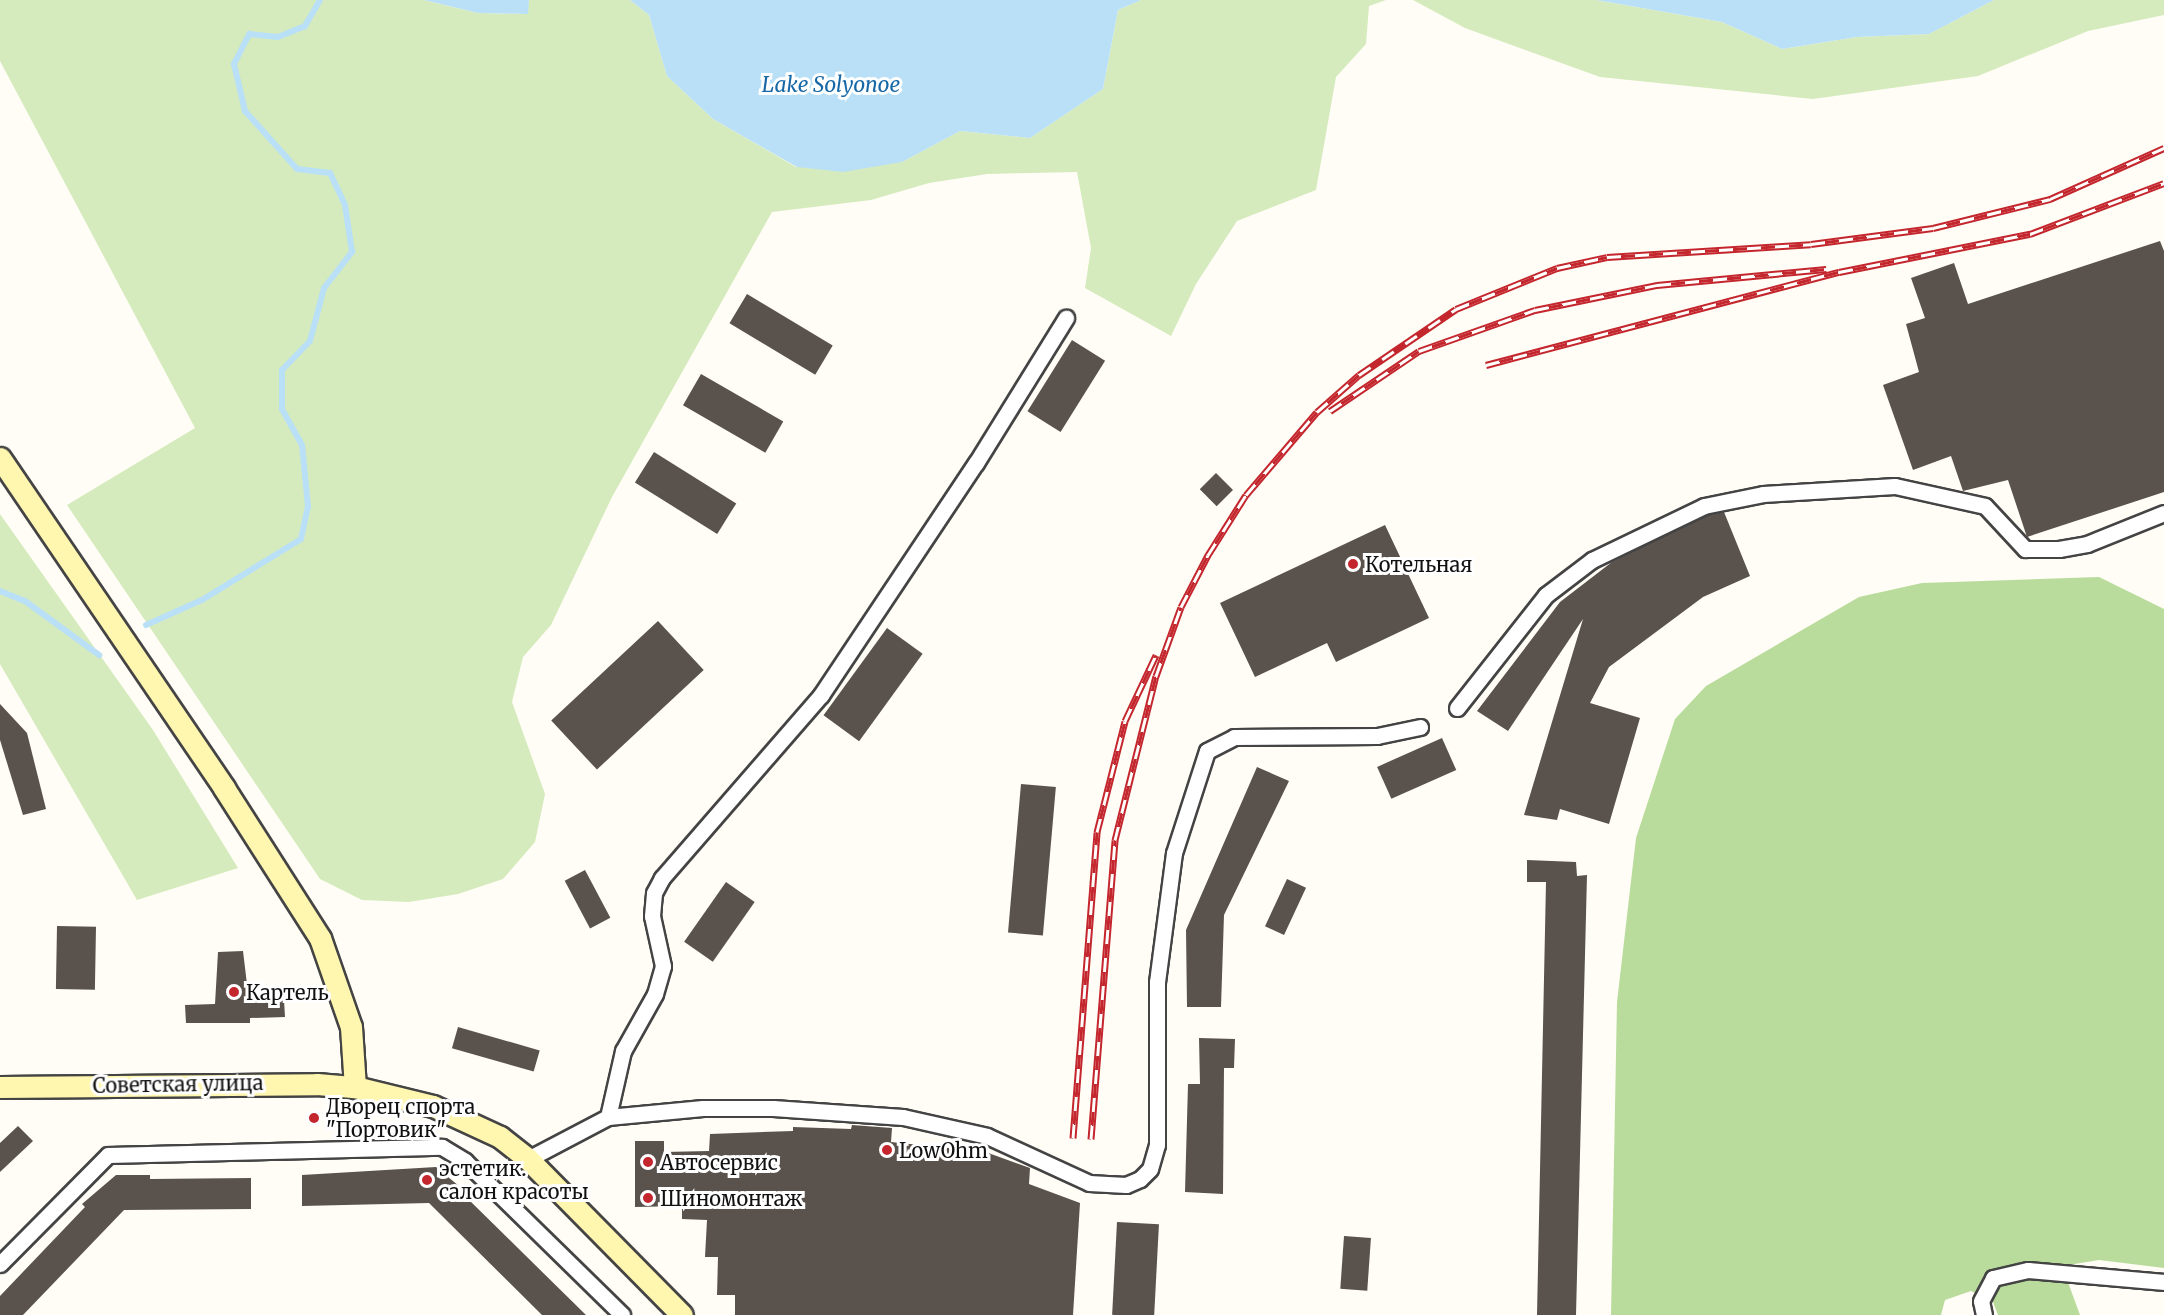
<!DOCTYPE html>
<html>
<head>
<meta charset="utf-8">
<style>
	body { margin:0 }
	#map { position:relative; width:2164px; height:1315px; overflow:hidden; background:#fffdf5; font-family:Merriweather,serif }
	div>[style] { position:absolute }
	.green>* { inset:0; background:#d5ebbd }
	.forest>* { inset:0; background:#b9dc9c }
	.water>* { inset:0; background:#b9e0f7 }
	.stream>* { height:6px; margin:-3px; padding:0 3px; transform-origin:3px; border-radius:3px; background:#b9e0f7 }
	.building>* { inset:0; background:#5a524d; transform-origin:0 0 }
	.roads { filter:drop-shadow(2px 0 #444) drop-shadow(-2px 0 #444) drop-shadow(0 2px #444) drop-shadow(0 -2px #444) }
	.street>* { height:15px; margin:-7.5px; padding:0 7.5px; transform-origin:7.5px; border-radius:7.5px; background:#fff }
	.secondary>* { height:21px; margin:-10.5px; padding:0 10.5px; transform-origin:10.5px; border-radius:10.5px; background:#fff6b0 }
	.rail>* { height:7px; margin-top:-3.5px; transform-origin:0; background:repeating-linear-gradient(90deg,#fff 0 14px,#c4262e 0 28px); box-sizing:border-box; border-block:2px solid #c4262e }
	.dots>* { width:16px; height:16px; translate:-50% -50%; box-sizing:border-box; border:3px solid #fff; border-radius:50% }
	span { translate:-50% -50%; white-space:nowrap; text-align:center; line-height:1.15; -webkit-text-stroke:6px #fff; paint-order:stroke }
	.poi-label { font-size:20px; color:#111 }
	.left { translate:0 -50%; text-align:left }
	.street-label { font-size:20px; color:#111 }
	.water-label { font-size:21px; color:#1768a6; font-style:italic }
</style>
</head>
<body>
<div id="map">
	<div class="green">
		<div style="clip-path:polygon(0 0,424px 0,478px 13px,527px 14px,529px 0,630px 0,649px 15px,667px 76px,713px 119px,796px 167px,902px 162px,960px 131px,1030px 138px,1103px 89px,1118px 10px,1141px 0,1386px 0,1369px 6px,1366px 44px,1336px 77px,1316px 190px,1237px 221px,1196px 284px,1171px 336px,1085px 288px,1091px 248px,1077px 172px,987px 174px,929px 183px,871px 200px,772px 212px,612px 497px,551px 625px,523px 657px,512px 702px,545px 794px,535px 842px,503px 879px,458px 894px,409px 902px,362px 900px,320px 879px,67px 505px,195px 428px,0 61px)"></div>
		<div style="clip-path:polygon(1413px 0,1596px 0,1722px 22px,1782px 49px,1857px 37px,1929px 34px,1994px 0,2164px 0,2164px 15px,2088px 31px,1978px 76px,1813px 99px,1600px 77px,1465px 28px)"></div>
		<div style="clip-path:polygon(0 514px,153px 730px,238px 868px,137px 900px,0 664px)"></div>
	</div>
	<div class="forest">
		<div style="clip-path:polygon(2099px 577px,2164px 609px,2164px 1268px,2099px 1260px,2062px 1266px,2080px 1315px,1998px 1315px,1993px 1302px,1971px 1291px,1945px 1300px,1941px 1315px,1611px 1315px,1617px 1002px,1636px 838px,1675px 719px,1706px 686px,1859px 597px,1922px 583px)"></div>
	</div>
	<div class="water">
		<div style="clip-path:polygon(424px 0,529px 0,528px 14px,478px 13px)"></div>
		<div style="clip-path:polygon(630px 0,1141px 0,1118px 10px,1103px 89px,1030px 138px,960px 131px,902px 162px,843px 172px,797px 167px,713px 119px,667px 76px,649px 15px)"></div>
		<div style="clip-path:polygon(1596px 0,1994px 0,1929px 34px,1857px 37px,1782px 49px,1722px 22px)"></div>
	</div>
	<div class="stream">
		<div style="left:0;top:591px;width:27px;rotate:22deg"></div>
		<div style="left:25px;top:601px;width:92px;rotate:36.1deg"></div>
		<div style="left:146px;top:625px;width:61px;rotate:-24.1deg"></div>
		<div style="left:202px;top:600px;width:116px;rotate:-31.6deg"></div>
		<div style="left:301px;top:539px;width:33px;rotate:-78deg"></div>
		<div style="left:308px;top:507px;width:62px;rotate:-95.5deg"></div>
		<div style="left:302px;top:445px;width:41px;rotate:-119.1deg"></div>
		<div style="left:282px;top:409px;width:39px;rotate:-90deg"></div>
		<div style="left:282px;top:370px;width:40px;rotate:-46deg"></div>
		<div style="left:310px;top:341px;width:55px;rotate:-75.2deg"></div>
		<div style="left:324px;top:288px;width:46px;rotate:-52.1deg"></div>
		<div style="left:352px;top:252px;width:48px;rotate:-98.5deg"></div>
		<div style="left:345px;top:205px;width:35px;rotate:-115deg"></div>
		<div style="left:330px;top:173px;width:33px;rotate:-173deg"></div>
		<div style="left:297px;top:169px;width:78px;rotate:-131.9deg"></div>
		<div style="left:245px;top:111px;width:48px;rotate:-103.2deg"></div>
		<div style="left:234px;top:64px;width:34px;rotate:-63deg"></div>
		<div style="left:249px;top:34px;width:29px;rotate:6deg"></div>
		<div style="left:278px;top:37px;width:29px;rotate:-22deg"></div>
		<div style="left:305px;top:26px;width:30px;rotate:-60deg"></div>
	</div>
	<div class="building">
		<div style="clip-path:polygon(2160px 241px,2164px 251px,2164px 492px,2027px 537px,2008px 480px,1963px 491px,1951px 456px,1913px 470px,1883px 385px,1919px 372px,1906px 324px,1925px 318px,1911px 278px,1954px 263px,1968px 304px)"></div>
		<div style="left:747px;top:294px;width:100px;height:34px;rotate:31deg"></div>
		<div style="left:1072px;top:340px;width:39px;height:84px;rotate:32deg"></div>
		<div style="left:701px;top:374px;width:95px;height:36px;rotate:30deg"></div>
		<div style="left:654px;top:452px;width:97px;height:36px;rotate:32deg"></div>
		<div style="left:1216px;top:473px;width:24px;height:23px;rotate:45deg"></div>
		<div style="clip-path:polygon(1724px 512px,1750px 576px,1703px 597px,1609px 667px,1590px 703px,1640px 718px,1609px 824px,1560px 809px,1557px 820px,1524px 815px,1583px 619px,1508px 731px,1477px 711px,1560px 602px,1612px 562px,1705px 516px)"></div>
		<div style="clip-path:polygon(1385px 525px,1429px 618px,1336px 662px,1327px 643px,1255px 677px,1220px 603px)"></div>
		<div style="left:658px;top:621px;width:67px;height:146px;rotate:47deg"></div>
		<div style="left:887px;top:628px;width:44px;height:108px;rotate:36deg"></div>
		<div style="clip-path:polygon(0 704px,27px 733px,46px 809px,23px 815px,0 740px)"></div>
		<div style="left:1442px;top:738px;width:35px;height:71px;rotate:66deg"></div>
		<div style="clip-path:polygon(1257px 767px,1289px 781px,1224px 915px,1221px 1007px,1187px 1007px,1186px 930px)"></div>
		<div style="left:1021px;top:784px;width:35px;height:149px;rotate:5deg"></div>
		<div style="clip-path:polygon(1527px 860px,1576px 862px,1577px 876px,1587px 875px,1576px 1315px,1537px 1315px,1546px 882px,1527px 882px)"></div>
		<div style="left:585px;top:870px;width:54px;height:23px;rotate:62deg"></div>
		<div style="left:1287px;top:879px;width:21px;height:52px;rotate:25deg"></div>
		<div style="left:726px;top:882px;width:35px;height:73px;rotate:35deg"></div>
		<div style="left:57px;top:926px;width:39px;height:63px;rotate:1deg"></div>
		<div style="clip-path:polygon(243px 951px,249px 1001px,284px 1000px,285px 1017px,250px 1018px,250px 1023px,186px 1023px,185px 1005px,215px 1004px,218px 952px)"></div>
		<div style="left:458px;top:1027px;width:85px;height:22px;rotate:16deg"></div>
		<div style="clip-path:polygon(1199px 1038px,1235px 1039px,1234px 1068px,1224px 1068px,1223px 1194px,1185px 1192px,1188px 1084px,1200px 1084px)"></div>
		<div style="clip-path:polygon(852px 1125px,892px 1128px,891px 1142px,968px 1150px,969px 1146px,1030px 1168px,1029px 1184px,1080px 1203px,1073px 1315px,735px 1315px,735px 1295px,717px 1295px,718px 1257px,705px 1257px,707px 1220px,682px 1219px,682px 1206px,635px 1207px,635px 1141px,664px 1141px,664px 1152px,709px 1151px,710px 1134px,793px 1131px,793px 1127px,851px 1129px)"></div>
		<div style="clip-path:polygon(18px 1126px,33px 1141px,0 1172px,0 1143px)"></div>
		<div style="clip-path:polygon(436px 1167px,471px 1196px,468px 1199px,586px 1315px,542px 1315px,429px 1203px,302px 1206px,302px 1175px)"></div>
		<div style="clip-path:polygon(116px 1175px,150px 1175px,150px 1179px,251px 1178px,251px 1209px,124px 1210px,23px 1315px,0 1315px,0 1296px,85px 1207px,82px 1204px)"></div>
		<div style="left:1117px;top:1222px;width:42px;height:93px;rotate:3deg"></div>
		<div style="left:1344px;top:1236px;width:27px;height:53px;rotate:4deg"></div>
	</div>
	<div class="roads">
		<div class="street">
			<div style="left:1457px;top:708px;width:144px;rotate:-51.8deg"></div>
			<div style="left:1546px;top:595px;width:58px;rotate:-37.3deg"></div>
			<div style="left:1592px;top:560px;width:124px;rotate:-25.7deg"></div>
			<div style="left:1704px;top:506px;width:60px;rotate:-11.5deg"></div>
			<div style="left:1763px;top:494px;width:132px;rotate:-3.5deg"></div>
			<div style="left:1895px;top:486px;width:92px;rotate:12.5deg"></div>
			<div style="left:1985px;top:506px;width:59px;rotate:47.1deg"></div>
			<div style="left:2025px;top:549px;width:34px"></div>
			<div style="left:2059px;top:549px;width:28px;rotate:-10deg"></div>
			<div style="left:2087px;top:544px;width:83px;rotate:-21.9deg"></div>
			<div style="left:608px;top:1117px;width:68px;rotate:-77.2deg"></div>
			<div style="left:623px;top:1051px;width:65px;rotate:-60.7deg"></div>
			<div style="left:655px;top:994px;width:29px;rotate:-74deg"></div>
			<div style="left:663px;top:966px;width:51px;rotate:-102.4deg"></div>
			<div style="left:652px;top:916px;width:23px;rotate:-85deg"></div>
			<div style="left:654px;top:893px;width:17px;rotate:-62deg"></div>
			<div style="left:662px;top:878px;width:242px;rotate:-49deg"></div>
			<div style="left:821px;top:695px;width:279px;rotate:-56.3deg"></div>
			<div style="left:976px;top:463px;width:171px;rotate:-58.2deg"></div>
			<div style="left:528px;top:1159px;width:90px;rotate:-27.7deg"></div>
			<div style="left:608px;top:1117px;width:95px;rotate:-5.4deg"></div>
			<div style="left:703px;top:1108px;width:70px"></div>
			<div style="left:773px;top:1108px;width:130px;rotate:4deg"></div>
			<div style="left:903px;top:1117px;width:86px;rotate:12.7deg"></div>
			<div style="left:987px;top:1136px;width:112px;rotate:24.7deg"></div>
			<div style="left:1089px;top:1183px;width:37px;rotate:3deg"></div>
			<div style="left:1126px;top:1185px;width:15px;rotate:-23deg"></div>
			<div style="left:1140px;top:1179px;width:14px;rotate:-45deg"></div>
			<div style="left:1150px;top:1169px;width:25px;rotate:-74deg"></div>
			<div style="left:1157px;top:1145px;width:163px;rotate:-90deg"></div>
			<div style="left:1157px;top:982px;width:130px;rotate:-82.5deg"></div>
			<div style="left:1174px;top:853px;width:107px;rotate:-72.1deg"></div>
			<div style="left:1207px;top:751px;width:30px;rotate:-27deg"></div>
			<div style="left:1234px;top:737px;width:143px;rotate:-0.4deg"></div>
			<div style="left:1377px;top:736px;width:44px;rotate:-11.8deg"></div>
			<div style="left:0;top:1264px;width:153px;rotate:-45.3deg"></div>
			<div style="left:108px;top:1155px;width:334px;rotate:-1.4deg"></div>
			<div style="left:442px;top:1147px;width:27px;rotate:31deg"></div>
			<div style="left:465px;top:1161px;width:220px;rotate:44.4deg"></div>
			<div style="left:1984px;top:1315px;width:14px;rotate:-102deg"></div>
			<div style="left:1981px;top:1301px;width:26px;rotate:-62deg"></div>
			<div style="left:1993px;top:1278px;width:36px;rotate:-13deg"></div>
			<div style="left:2028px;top:1270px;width:137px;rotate:5deg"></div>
		</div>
		<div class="secondary">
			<div style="left:0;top:458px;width:399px;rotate:55.8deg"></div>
			<div style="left:224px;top:788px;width:178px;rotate:57.4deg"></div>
			<div style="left:320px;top:938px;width:94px;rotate:70.8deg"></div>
			<div style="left:351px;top:1027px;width:60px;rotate:86.2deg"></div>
			<div style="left:0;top:1087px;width:317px;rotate:-0.5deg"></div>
			<div style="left:317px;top:1084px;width:38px;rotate:5deg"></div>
			<div style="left:355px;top:1087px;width:80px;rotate:13.7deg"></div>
			<div style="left:433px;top:1106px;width:74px;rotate:24.8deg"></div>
			<div style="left:500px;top:1137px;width:36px;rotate:38deg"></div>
			<div style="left:528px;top:1159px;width:219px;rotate:45.4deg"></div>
		</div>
	</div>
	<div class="rail">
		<div style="left:1486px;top:365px;width:365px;rotate:-14.8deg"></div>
		<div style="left:1839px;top:272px;width:195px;rotate:-11.3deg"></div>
		<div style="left:2030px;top:234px;width:143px;rotate:-20.8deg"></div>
		<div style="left:1330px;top:411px;width:107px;rotate:-34deg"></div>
		<div style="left:1419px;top:351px;width:123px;rotate:-19.5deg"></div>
		<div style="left:1535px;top:310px;width:125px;rotate:-11.6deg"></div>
		<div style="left:1657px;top:285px;width:170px;rotate:-5.4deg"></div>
		<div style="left:1073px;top:1138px;width:307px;rotate:-85.5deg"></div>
		<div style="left:1097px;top:832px;width:114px;rotate:-75.8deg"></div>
		<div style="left:1125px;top:721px;width:73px;rotate:-64.8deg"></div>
		<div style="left:1091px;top:1139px;width:300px;rotate:-85.4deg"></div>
		<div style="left:1115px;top:840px;width:169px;rotate:-76deg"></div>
		<div style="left:1156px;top:676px;width:73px;rotate:-70.1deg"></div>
		<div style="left:1181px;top:607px;width:59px;rotate:-62.6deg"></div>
		<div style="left:1208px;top:555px;width:71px;rotate:-57.7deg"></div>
		<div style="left:1246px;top:495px;width:109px;rotate:-49.5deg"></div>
		<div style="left:1317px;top:412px;width:56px;rotate:-41.4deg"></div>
		<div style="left:1359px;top:375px;width:117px;rotate:-34.2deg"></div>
		<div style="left:1456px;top:309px;width:109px;rotate:-22.1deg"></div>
		<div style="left:1557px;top:268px;width:51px;rotate:-12.4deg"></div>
		<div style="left:1607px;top:257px;width:204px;rotate:-3.6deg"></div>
		<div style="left:1811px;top:244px;width:123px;rotate:-7.5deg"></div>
		<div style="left:1933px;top:228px;width:121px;rotate:-13.9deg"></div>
		<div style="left:2050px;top:199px;width:125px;rotate:-24.1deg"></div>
	</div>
	<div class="dots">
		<div style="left:1353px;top:564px;background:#c4262e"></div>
		<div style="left:234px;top:992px;background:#c4262e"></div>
		<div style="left:314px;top:1118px;background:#c4262e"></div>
		<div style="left:887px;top:1150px;background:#c4262e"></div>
		<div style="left:648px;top:1162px;background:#c4262e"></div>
		<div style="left:427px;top:1180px;background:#c4262e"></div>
		<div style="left:648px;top:1198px;background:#c4262e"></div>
	</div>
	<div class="poi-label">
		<span class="left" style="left:1365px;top:564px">Котельная</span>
		<span class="left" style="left:246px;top:992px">Картель</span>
		<span class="left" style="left:326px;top:1118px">Дворец спорта<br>"Портовик"</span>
		<span class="left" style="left:899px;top:1150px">LowOhm</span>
		<span class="left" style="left:660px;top:1162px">Автосервис</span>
		<span class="left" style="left:439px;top:1180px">эстетик.<br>салон красоты</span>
		<span class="left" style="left:660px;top:1198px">Шиномонтаж</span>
	</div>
	<div class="street-label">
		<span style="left:178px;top:1084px;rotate:-1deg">Советская улица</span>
	</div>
	<div class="water-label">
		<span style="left:831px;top:85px">Lake Solyonoe</span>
	</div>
</div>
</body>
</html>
